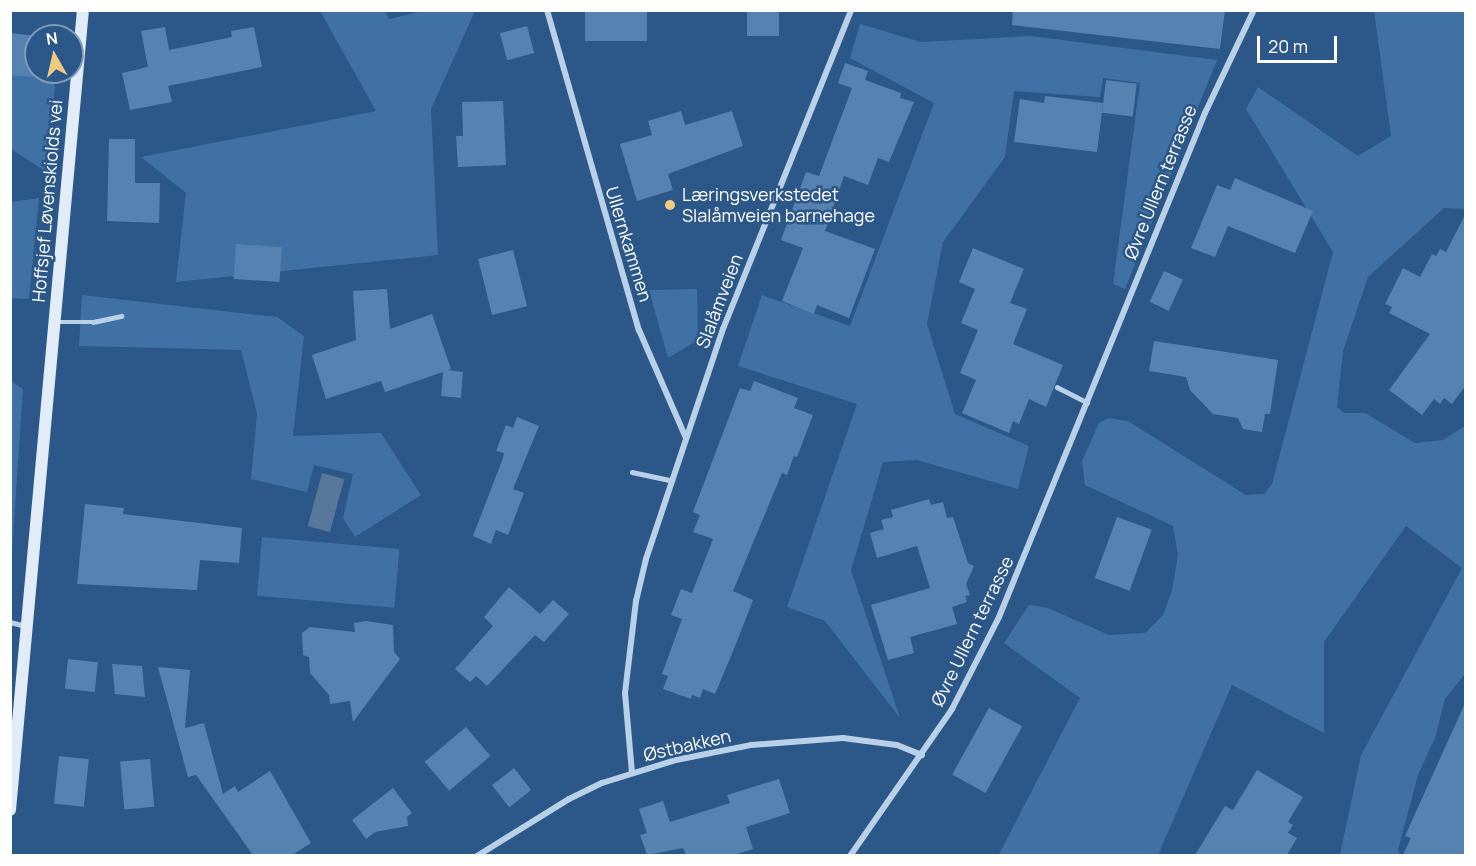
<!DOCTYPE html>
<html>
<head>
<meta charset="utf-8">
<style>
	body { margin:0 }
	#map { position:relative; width:1476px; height:866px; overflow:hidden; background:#2b5789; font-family:Manrope,sans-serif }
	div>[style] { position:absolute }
	.green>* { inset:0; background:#3f71a5; transform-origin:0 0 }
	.water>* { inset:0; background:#59779a; transform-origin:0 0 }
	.building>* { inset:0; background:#5682b2; transform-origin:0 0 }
	.lane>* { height:4.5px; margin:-2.25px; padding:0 2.25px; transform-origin:2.25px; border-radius:2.25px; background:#b8d0e8 }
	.street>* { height:6px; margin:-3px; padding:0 3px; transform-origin:3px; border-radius:3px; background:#b8d0e8 }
	.secondary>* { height:12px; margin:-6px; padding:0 6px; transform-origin:6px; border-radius:6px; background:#e2ecf8 }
	.dots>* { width:16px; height:16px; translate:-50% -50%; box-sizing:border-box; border:3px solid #2b5789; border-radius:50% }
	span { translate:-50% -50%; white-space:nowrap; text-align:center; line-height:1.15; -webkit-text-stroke:5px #2b5789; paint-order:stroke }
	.street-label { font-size:18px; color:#fff }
	.poi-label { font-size:18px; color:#fff }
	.left { translate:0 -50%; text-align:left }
	.frame { position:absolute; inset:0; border:12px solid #fff; pointer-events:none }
	.north { position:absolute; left:24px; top:24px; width:60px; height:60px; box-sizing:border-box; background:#2b5789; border:2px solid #809ab8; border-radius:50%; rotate:352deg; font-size:16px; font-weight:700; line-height:24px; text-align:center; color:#fff }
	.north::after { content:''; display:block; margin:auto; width:21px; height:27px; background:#efcb80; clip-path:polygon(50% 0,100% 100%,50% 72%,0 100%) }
	.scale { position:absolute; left:1257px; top:36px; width:80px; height:27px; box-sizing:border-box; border:3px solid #fff; border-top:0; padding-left:8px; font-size:18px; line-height:21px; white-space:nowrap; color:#fff; -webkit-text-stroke:4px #2b5789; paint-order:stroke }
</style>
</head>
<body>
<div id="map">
	<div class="green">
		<div style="clip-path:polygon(320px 11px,385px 11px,389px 19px,423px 11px,475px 11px,431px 109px,438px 255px,176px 282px,186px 193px,141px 157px,376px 111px)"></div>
		<div style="clip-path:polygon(1374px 11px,1465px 11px,1465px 209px,1444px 208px,1368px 277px,1343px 351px,1337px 407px,1344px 413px,1365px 413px,1415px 443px,1443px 440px,1465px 426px,1465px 674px,1445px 699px,1435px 738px,1418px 775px,1398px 850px,1400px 855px,1340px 855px,1361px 755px,1462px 568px,1406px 526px,1324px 642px,1324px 733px,1232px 685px,1158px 855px,998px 856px,1080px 698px,1004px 643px,1029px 605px,1048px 608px,1109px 635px,1145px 633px,1163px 615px,1172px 590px,1178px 555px,1173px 526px,1085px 485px,1082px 461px,1099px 423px,1108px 418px,1128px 421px,1246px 495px,1264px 494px,1272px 484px,1333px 252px,1246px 109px,1258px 87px,1358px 156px,1391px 136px)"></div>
		<div style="clip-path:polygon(860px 24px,921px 42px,1031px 36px,1217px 60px,1125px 289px,1113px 284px,1140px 83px,1103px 78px,1100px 97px,1014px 91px,1005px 157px,943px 242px,927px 324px,955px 414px,1029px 446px,1018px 489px,917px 460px,883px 462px,851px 570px,900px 718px,825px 621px,787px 607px,857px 404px,738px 366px,762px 295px,850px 326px,934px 103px,850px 58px)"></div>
		<div style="clip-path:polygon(10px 33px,22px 35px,36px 56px,36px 72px,46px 72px,55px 86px,48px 173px,11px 149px)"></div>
		<div style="clip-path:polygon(39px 198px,29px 299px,11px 298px,11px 202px)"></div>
		<div style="clip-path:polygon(697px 289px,698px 340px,668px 358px,649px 290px)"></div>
		<div style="clip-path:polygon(82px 295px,277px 317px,304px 336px,293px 436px,381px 433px,421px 495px,355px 537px,343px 518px,353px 474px,314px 465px,307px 492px,251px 479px,257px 414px,241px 350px,79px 346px)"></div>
		<div style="clip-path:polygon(11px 381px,23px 389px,11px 567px)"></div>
		<div style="left:262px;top:537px;width:138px;height:59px;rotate:5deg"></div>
	</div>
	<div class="water">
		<div style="left:322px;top:473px;width:23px;height:55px;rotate:15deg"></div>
	</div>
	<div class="building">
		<div style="left:585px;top:10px;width:62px;height:31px"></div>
		<div style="left:747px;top:10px;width:32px;height:26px"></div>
		<div style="clip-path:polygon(1013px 10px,1225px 10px,1220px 49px,1012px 25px)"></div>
		<div style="left:527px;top:26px;width:28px;height:28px;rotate:75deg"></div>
		<div style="clip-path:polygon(165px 27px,169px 50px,232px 37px,231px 31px,254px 27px,262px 67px,168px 86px,172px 102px,130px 110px,122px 73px,148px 67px,141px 31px)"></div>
		<div style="clip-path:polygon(10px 33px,37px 36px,34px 77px,10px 75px)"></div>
		<div style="clip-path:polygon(845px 63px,868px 71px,865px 80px,901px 93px,900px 98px,914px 102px,889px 162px,878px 158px,868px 185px,844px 176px,825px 231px,875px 249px,849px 318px,817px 305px,814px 314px,782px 301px,803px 248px,781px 240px,806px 172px,819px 176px,852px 88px,838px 83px)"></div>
		<div style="left:1106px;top:80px;width:31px;height:33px;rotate:7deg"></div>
		<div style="clip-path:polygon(1045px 96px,1103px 103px,1097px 152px,1014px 142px,1020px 99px,1044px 103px)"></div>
		<div style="clip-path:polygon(503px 101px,506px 165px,458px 167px,456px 136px,463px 136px,462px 102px)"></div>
		<div style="clip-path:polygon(681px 111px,685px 125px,732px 111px,743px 146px,668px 174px,673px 190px,637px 201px,620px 144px,652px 135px,648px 121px)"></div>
		<div style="clip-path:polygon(109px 139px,135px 139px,135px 183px,160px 183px,159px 223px,107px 221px)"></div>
		<div style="clip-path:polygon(1235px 178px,1313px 211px,1295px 253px,1228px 226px,1215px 257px,1191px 248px,1217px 185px,1230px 190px)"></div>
		<div style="clip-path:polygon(1466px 213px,1466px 385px,1452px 404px,1444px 398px,1440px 404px,1434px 399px,1422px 415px,1389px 390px,1430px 334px,1389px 313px,1392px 307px,1385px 304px,1403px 268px,1420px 277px,1432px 254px,1436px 256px,1440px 249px,1446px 252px)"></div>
		<div style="left:236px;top:244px;width:46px;height:35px;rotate:4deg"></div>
		<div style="clip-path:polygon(973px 248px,1024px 269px,1010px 303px,1027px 309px,1013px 344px,1063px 365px,1046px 407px,1029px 399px,1019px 424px,1013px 421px,1009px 433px,962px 413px,976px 380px,960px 373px,978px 330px,961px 323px,975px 289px,959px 282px)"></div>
		<div style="left:513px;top:250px;width:58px;height:36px;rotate:76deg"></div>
		<div style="left:1164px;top:271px;width:21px;height:34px;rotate:25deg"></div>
		<div style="clip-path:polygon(387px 289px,390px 329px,432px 314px,451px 369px,448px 370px,463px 372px,461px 398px,441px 396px,443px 372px,385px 392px,381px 381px,326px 399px,312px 355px,356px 340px,353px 291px)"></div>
		<div style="clip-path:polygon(1154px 341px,1278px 360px,1270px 414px,1265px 414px,1262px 432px,1243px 429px,1238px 418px,1213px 414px,1190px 390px,1186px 377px,1149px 371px)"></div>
		<div style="clip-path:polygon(754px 381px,798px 398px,794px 408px,813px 415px,797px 457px,794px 456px,787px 475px,782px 473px,733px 591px,753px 600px,734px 649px,715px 694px,703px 689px,700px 698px,692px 695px,691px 699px,663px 689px,668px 676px,662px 674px,682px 619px,671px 615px,681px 589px,692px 593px,713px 539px,693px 532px,700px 515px,693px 512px,740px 388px,750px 391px)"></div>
		<div style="clip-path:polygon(517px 417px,539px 426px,513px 489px,524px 493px,508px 535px,496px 530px,491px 544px,473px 536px,503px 458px,504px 453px,496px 451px,506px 425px,513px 428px)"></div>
		<div style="clip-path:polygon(929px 499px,931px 505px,943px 502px,947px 518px,953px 517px,968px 563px,974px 566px,966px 584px,970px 595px,965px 596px,967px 602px,952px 607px,957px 624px,910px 637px,914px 653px,888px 660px,871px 605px,930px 588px,917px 546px,877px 558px,870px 533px,884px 529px,881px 520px,893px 517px,891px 510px)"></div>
		<div style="clip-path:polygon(85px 504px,124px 508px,123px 514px,242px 528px,239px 563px,200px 560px,197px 590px,77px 584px)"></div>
		<div style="left:1117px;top:517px;width:37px;height:65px;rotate:20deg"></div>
		<div style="clip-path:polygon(509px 587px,540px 614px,553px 600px,569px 614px,544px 642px,535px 635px,487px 686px,476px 676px,470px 682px,455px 669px,493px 626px,484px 617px)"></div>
		<div style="clip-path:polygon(366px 621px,393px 625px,394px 652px,400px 659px,353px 722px,350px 701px,330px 704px,329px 695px,310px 673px,309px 657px,303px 655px,302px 633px,310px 627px,355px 632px,354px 623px)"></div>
		<div style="left:68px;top:659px;width:30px;height:30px;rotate:6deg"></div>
		<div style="clip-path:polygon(112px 664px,142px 666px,145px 697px,115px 694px)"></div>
		<div style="clip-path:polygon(158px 667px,190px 670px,185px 728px,204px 723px,223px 794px,235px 786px,238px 792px,270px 771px,311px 843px,292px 855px,253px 855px,196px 775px,188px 777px)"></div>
		<div style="clip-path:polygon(1466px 701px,1466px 855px,1403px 855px,1411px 838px,1405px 836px)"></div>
		<div style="left:989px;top:708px;width:38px;height:76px;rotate:29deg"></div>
		<div style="left:466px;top:727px;width:38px;height:54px;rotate:50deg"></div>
		<div style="left:59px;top:756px;width:30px;height:48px;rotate:6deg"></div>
		<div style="left:150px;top:759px;width:48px;height:30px;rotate:85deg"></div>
		<div style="left:514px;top:768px;width:28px;height:28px;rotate:52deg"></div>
		<div style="clip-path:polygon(1257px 770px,1303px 797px,1288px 822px,1293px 825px,1288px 833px,1297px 838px,1287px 855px,1195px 855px,1225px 806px,1233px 810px)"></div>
		<div style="clip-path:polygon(779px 779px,790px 813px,746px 827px,753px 849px,734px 855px,686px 855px,683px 848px,647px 855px,640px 835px,647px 833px,639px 809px,663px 801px,670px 822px,730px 803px,727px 795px)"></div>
		<div style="clip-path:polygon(393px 788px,412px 813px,407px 817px,408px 826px,375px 832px,366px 839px,352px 820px)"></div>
	</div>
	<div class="lane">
		<div style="left:57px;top:322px;width:36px"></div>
		<div style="left:93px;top:322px;width:29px;rotate:-12deg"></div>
		<div style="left:1057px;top:387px;width:34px;rotate:27deg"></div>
		<div style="left:632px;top:472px;width:39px;rotate:12deg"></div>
		<div style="left:10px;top:622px;width:16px;rotate:14deg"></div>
	</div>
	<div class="street">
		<div style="left:547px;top:10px;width:333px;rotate:74deg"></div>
		<div style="left:639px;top:330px;width:116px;rotate:66.5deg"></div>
		<div style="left:632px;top:773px;width:80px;rotate:-95deg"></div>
		<div style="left:625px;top:693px;width:93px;rotate:-83.2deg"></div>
		<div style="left:636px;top:601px;width:43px;rotate:-76.6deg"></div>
		<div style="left:646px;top:559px;width:243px;rotate:-71.5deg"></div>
		<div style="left:723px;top:329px;width:344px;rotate:-68.1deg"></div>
		<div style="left:477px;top:856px;width:108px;rotate:-31.8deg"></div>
		<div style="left:569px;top:799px;width:37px;rotate:-26deg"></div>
		<div style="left:602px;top:783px;width:77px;rotate:-17.3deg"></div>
		<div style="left:676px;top:760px;width:76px;rotate:-11.3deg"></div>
		<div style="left:751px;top:745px;width:92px;rotate:-4.4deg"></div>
		<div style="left:843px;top:738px;width:54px;rotate:7.4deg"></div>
		<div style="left:897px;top:745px;width:27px;rotate:22deg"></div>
		<div style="left:850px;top:856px;width:179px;rotate:-55.2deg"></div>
		<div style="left:952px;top:709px;width:103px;rotate:-62.9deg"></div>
		<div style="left:999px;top:617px;width:544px;rotate:-67.77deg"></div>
		<div style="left:1205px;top:113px;width:114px;rotate:-64.6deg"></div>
	</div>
	<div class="secondary">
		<div style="left:10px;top:810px;width:803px;rotate:-84.79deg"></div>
	</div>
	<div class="dots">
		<div style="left:670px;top:205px;background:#efcb80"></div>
	</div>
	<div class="street-label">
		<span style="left:1160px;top:182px;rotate:-68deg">Øvre Ullern terrasse</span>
		<span style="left:47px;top:201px;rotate:-85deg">Hoffsjef Løvenskiolds vei</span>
		<span style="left:629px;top:244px;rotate:73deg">Ullernkammen</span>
		<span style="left:719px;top:301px;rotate:-69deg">Slalåmveien</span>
		<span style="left:972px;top:631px;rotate:-64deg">Øvre Ullern terrasse</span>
		<span style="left:687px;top:745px;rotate:-13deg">Østbakken</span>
	</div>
	<div class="poi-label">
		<span class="left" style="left:682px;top:205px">Læringsverkstedet<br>Slalåmveien barnehage</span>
	</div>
	<div class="frame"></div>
	<div class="north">N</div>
	<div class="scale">20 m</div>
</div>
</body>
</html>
